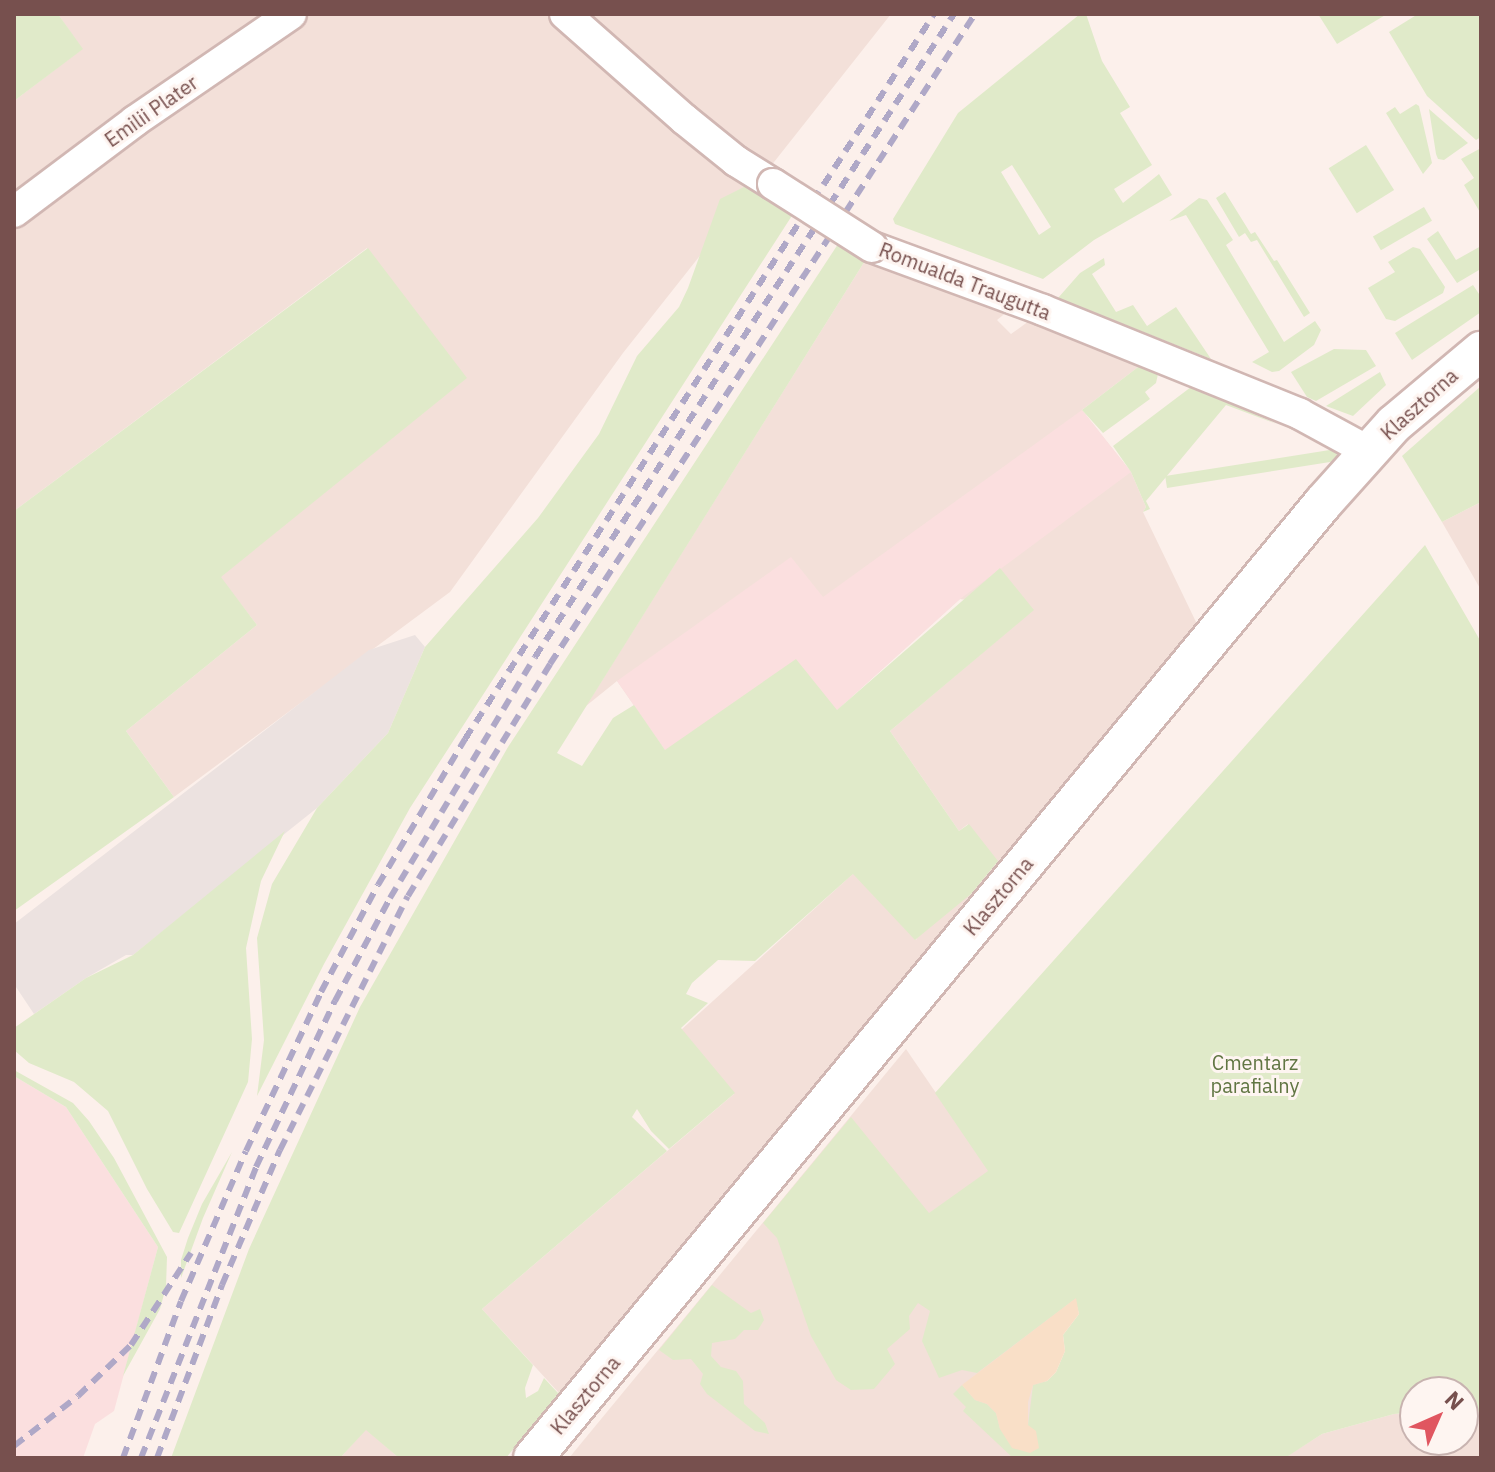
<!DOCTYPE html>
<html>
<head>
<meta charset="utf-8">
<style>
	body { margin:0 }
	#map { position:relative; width:1495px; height:1472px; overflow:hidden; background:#fcf0eb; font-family:"IBM Plex Sans",sans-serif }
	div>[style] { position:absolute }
	.residential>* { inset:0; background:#f3e0d9 }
	.commercial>* { inset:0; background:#fbdfdf }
	.industrial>* { inset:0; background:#ece2e0 }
	.green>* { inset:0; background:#e0eac9; transform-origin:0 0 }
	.sand>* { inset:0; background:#f9dfc7 }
	.roads { filter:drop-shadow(2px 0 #d1b7b3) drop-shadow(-2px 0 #d1b7b3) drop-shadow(0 2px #d1b7b3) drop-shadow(0 -2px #d1b7b3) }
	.minor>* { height:30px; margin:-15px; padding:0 15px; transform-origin:15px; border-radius:15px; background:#fff }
	.tertiary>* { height:38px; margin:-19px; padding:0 19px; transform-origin:19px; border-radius:19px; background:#fff }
	.rail>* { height:6px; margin-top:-3px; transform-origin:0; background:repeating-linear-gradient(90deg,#afa8c7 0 12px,transparent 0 20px) }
	.bridges { filter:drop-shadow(2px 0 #d1b7b3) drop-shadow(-2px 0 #d1b7b3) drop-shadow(0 2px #d1b7b3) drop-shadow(0 -2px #d1b7b3) }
	.minor-bridge>* { height:30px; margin:-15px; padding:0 15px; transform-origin:15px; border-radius:15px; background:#fff }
	span { translate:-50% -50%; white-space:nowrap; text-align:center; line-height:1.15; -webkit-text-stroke:6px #fef5f1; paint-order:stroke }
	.street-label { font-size:20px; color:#77504e }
	.park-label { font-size:20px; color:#617643 }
	.frame { position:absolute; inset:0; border:16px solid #77504e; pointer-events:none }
	.north { position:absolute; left:1399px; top:1376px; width:80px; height:80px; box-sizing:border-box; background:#fef5f1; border:2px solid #c8b3b0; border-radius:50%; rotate:45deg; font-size:22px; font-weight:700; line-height:32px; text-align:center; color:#77504e }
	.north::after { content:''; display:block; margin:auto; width:28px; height:36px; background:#e05660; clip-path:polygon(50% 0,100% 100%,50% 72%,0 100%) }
</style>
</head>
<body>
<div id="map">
	<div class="residential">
		<div style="clip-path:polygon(58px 14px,891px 14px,623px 353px,450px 592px,174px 797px,126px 731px,257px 625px,220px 577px,466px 378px,367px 248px,14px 511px,14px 101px,82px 49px)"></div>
		<div style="clip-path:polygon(868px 256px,1008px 311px,997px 320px,1011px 334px,1029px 321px,1142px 364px,1082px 410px,1131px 472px,1146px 507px,1143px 512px,1197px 624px,559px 1393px,482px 1309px,734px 1094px,681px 1030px,855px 872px,916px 940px,968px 824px,959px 831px,890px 731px,1033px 610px,960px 599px,837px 710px,665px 750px,617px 681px,586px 706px)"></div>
		<div style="clip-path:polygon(1481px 502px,1481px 590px,1442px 522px)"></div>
		<div style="clip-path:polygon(906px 1049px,1076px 1298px,1017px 1458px,569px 1458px)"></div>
		<div style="clip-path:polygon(1463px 1409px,1481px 1412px,1481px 1458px,1284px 1458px,1322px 1434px,1394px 1414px,1415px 1412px,1415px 1440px,1463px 1440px)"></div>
		<div style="clip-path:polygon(366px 1429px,399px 1458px,340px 1458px)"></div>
	</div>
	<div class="commercial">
		<div style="clip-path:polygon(1082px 410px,1131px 472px,960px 599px,837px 710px,686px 736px,665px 750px,617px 681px,791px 557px,823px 597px)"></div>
		<div style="clip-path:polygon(14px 1076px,66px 1107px,158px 1247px,114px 1411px,95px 1424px,83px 1458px,14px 1458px)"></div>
	</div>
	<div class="industrial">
		<div style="clip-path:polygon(415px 635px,425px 647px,388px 733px,317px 808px,133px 955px,126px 955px,86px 978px,34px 1014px,14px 984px,14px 924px,369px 650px)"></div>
	</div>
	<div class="green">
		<div style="clip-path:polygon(14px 14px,58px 14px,83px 49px,14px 101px)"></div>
		<div style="clip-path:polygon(evenodd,1080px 14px,1086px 14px,1102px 61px,1130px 107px,1120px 113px,1152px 165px,1114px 189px,1123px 203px,1159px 174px,1172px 195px,1094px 240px,1043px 279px,895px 224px,893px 219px,958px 113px,1080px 14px,1012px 165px,1051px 227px,1039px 235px,1001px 172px,1012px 165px)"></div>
		<div style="clip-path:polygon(1318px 14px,1387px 14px,1337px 44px)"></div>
		<div style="clip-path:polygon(1418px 14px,1481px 14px,1481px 137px,1476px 140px,1427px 96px,1389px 32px)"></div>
		<div style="clip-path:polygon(1416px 104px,1419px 106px,1432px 163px,1423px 174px,1386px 113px,1395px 107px,1400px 114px)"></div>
		<div style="clip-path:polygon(1429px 109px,1468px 143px,1444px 160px,1438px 159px,1436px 154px)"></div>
		<div style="left:1366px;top:145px;width:53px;height:44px;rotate:58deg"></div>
		<div style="clip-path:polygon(1481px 148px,1481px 214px,1464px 185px,1474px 178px,1461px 159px)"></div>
		<div style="clip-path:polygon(752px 183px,795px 211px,410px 808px,324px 964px,257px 1096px,264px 1040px,257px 938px,272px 884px,317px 808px,388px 733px,425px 647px,538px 518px,599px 434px,637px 356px,679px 307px,688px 288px,720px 199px)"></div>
		<div style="clip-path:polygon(1225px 192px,1251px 234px,1255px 232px,1274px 261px,1277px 260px,1310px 313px,1304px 317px,1257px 240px,1251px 242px,1245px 233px,1239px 237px,1216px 198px)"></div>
		<div style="clip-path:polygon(1199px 198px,1207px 200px,1233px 240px,1226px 245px,1284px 342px,1315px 321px,1321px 330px,1314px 345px,1279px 371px,1272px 372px,1252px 362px,1269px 352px,1186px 215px,1169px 221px)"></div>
		<div style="left:1424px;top:207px;width:16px;height:59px;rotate:60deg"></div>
		<div style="clip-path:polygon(1438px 231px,1456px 260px,1481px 246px,1481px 272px,1479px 270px,1457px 283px,1427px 239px)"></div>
		<div style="clip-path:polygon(842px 238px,868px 256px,557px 753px,582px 766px,613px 718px,634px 705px,665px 750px,796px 659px,837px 710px,1000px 568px,1034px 610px,890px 731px,959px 831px,969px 824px,998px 861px,971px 894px,915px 940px,853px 874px,755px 961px,718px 960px,692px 983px,686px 994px,708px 1003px,681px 1028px,735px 1093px,669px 1149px,651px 1131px,637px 1109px,632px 1117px,667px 1151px,482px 1309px,533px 1365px,525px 1388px,526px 1398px,538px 1391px,544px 1378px,558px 1393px,566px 1384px,506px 1458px,399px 1458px,366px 1430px,340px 1458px,171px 1458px,249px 1249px,360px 1007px,508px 747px)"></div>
		<div style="clip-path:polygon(1413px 247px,1420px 249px,1445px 287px,1443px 293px,1395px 321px,1386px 319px,1368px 288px,1395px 272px,1388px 262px)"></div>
		<div style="clip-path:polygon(368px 248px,467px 378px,221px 577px,257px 625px,126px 731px,174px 797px,14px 911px,14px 511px)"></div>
		<div style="clip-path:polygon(1104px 258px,1105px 265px,1092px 274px,1116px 312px,1133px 305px,1147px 326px,1176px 307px,1211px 359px,1058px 298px,1080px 273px)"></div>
		<div style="clip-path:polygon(1473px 285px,1481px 297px,1481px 312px,1412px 360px,1395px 333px)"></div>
		<div style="clip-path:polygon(1334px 349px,1366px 350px,1376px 366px,1316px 401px,1307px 397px,1291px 372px)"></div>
		<div style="clip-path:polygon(1142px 364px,1158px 374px,1156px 383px,1145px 392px,1150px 399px,1103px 433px,1082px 410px)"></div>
		<div style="clip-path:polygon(1380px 372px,1386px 385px,1353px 416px,1326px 406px)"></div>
		<div style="clip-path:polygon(1481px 386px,1481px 502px,1442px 522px,1402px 456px)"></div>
		<div style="clip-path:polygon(1191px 387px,1277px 424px,1226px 405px,1146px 501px,1150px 509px,1143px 512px,1146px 507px,1131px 472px,1113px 446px)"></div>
		<div style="left:1336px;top:449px;width:12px;height:173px;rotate:81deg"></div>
		<div style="clip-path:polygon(1425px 545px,1481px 642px,1481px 1412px,1463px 1409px,1463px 1392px,1415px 1392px,1415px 1412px,1394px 1414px,1322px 1434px,1285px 1458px,1013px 1458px,963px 1411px,966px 1407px,953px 1394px,962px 1385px,975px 1400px,987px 1404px,996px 1413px,1000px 1429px,1028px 1425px,1033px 1385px,1047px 1381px,1056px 1372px,1065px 1351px,1063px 1335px,1079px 1314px,1075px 1299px,977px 1373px,962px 1370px,939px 1378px,922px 1341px,930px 1311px,918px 1303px,909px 1316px,910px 1329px,887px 1349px,895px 1364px,874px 1389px,851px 1390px,836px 1380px,811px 1336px,777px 1238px,763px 1223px,851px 1117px,929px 1213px,988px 1171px,935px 1093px)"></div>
		<div style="clip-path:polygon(285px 831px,261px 881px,246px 948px,252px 1039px,248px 1082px,179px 1233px,173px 1232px,147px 1189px,108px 1111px,74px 1082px,29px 1063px,14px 1050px,14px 1028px,86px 978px,133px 955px)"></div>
		<div style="clip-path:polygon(14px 1070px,73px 1103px,89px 1121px,114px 1158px,167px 1257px,166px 1287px,160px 1309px,123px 1376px,158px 1247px,66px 1107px,14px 1076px)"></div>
		<div style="clip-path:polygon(232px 1152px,203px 1218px,181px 1278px,181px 1260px,188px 1238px,202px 1204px)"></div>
		<div style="clip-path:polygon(712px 1285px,751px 1313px,760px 1309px,764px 1320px,758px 1330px,744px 1330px,735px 1339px,712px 1343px,711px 1356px,721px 1367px,736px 1371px,743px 1381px,744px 1404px,765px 1423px,769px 1434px,755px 1431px,707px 1394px,700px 1384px,703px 1374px,691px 1359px,673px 1360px,659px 1350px)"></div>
	</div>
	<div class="sand">
		<div style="clip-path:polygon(1076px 1298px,1079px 1314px,1063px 1335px,1065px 1351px,1056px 1372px,1047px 1381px,1033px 1385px,1028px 1402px,1028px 1425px,1036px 1431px,1039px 1448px,1030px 1453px,1012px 1448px,1000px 1429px,996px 1413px,987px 1404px,975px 1400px,962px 1385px)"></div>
	</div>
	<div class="roads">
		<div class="minor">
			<div style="left:565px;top:14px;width:159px;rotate:41.4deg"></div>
			<div style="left:684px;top:119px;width:67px;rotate:38.9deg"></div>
			<div style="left:736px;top:161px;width:44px;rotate:31.9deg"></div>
			<div style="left:14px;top:212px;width:151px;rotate:-36.9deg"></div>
			<div style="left:135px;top:121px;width:189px;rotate:-34.4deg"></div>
			<div style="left:872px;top:247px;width:182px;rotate:20.2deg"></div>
			<div style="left:1043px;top:310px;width:277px;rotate:22deg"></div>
			<div style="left:1300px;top:414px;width:77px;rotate:28.6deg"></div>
		</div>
		<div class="tertiary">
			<div style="left:533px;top:1458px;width:1239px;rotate:-50.4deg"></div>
			<div style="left:1323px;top:503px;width:106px;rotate:-48.1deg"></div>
			<div style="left:1394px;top:424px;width:114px;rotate:-40deg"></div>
		</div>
	</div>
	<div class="rail">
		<div style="left:14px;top:1446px;width:81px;rotate:-38deg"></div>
		<div style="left:78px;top:1396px;width:74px;rotate:-43.9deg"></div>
		<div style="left:131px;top:1345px;width:110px;rotate:-56.9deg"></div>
		<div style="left:123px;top:1458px;width:167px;rotate:-69.7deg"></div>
		<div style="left:181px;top:1301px;width:163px;rotate:-66.6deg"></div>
		<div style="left:246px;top:1151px;width:176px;rotate:-64.7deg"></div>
		<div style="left:321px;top:992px;width:121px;rotate:-62deg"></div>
		<div style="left:378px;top:885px;width:170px;rotate:-59.2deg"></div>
		<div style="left:465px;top:739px;width:863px;rotate:-57.1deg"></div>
		<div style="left:141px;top:1458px;width:313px;rotate:-68.4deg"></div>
		<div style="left:256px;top:1167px;width:184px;rotate:-64.6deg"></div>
		<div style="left:335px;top:1001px;width:117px;rotate:-61.9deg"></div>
		<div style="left:390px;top:898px;width:281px;rotate:-59deg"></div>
		<div style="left:535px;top:657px;width:767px;rotate:-56.91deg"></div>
		<div style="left:157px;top:1458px;width:185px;rotate:-69.4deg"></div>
		<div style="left:222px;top:1285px;width:147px;rotate:-66.8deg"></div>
		<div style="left:280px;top:1150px;width:284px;rotate:-63.3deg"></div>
		<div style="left:408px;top:896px;width:272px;rotate:-58.5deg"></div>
		<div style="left:550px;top:664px;width:777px;rotate:-56.82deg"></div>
	</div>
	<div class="bridges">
		<div class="minor-bridge">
			<div style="left:773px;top:184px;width:117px;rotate:32.5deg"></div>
		</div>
	</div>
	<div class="street-label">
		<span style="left:151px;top:111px;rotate:-35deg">Emilii Plater</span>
		<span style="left:965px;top:281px;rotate:21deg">Romualda Traugutta</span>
		<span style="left:1419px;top:404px;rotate:-42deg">Klasztorna</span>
		<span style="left:998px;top:896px;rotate:-50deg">Klasztorna</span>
		<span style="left:585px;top:1395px;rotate:-50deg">Klasztorna</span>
	</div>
	<div class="park-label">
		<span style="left:1255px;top:1074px">Cmentarz<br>parafialny</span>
	</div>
	<div class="frame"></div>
	<div class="north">N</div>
</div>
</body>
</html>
